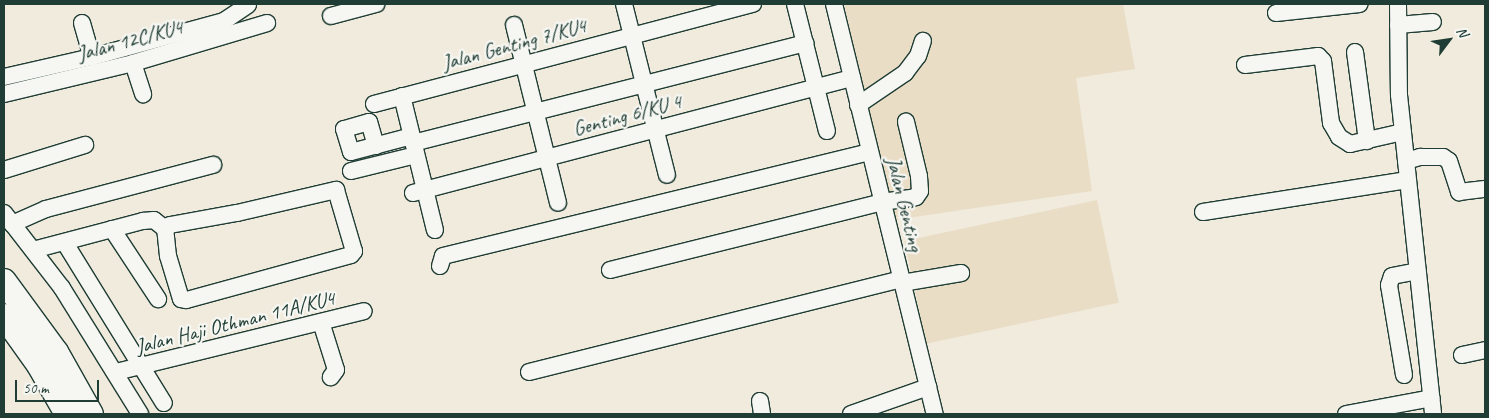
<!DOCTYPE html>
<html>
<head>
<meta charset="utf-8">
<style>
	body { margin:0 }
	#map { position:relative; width:1489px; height:418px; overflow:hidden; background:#f1ebde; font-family:Caveat,sans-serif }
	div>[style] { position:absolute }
	.built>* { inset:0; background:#eaddc6; transform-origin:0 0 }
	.roads { filter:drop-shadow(1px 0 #1f3d34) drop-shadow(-1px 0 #1f3d34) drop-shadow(0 1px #1f3d34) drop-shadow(0 -1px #1f3d34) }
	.minor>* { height:16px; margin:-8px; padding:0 8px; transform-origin:8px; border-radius:8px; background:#f6f6f2 }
	.highway>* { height:24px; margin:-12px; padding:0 12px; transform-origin:12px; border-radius:12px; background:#f6f6f2 }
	span { translate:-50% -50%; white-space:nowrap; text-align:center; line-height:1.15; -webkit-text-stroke:4.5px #f6f6f2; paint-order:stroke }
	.street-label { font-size:21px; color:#1f3d34 }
	.frame { position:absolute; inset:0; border:5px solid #1f3d34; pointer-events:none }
	.north { position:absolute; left:1424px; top:15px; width:50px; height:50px; -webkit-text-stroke:4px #f6f6f2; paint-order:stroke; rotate:59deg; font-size:14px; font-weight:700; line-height:20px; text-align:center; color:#1f3d34 }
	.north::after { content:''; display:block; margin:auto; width:18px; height:22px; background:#1f3d34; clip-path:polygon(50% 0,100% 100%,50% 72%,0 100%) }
	.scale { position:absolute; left:15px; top:380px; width:84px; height:22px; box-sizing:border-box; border:2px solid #1f3d34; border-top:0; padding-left:6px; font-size:15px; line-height:18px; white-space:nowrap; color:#1f3d34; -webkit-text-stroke:4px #f6f6f2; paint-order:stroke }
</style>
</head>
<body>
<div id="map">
	<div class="built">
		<div style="clip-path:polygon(844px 4px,1123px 4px,1135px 69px,1076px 78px,1092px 191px,894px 220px)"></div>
		<div style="left:1097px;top:200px;width:105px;height:197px;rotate:78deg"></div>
	</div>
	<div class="roads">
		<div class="minor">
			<div style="left:624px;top:4px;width:176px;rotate:75.9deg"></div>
			<div style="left:795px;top:4px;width:131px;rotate:75.9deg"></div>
			<div style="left:834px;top:4px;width:422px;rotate:76.2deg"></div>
			<div style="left:1398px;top:4px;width:91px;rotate:89.4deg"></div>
			<div style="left:1399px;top:95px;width:321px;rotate:83.9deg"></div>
			<div style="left:1276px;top:13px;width:84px;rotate:-6.1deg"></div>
			<div style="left:331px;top:16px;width:47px;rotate:-14.9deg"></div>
			<div style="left:82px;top:23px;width:35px;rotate:74deg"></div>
			<div style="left:514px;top:25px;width:183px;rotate:76.1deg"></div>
			<div style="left:1398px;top:25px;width:35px;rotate:-5deg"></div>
			<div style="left:1355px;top:52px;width:90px;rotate:82.3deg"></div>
			<div style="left:133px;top:63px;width:33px;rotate:72deg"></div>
			<div style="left:1245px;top:65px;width:74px;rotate:-7deg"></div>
			<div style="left:1318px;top:56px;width:7px;rotate:45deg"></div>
			<div style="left:1323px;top:61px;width:63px;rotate:82.6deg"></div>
			<div style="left:1331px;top:123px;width:16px;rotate:60deg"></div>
			<div style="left:1339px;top:137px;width:13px;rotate:32deg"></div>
			<div style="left:1350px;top:144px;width:54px;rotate:-12.8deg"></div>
			<div style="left:4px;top:77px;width:90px;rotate:-12.8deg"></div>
			<div style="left:92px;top:57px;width:137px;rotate:-15.3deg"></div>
			<div style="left:224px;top:21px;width:29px;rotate:-34deg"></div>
			<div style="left:4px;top:94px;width:133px;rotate:-13.5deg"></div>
			<div style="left:133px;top:63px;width:140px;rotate:-16.6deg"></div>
			<div style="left:402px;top:96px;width:138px;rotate:76.2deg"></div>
			<div style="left:374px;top:104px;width:392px;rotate:-14.8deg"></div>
			<div style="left:858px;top:105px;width:57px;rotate:-34.2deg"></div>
			<div style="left:905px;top:73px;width:21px;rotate:-53deg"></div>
			<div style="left:918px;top:56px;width:16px;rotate:-72deg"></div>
			<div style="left:413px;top:143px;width:405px;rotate:-14.3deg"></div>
			<div style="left:376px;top:146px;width:25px;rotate:-106deg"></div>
			<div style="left:369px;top:122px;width:26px;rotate:164deg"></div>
			<div style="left:344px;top:129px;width:24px;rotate:73deg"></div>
			<div style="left:351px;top:152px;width:63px;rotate:-14.7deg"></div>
			<div style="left:1406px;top:161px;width:15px;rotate:-16deg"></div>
			<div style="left:1420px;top:157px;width:23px"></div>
			<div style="left:1443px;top:157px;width:7px;rotate:34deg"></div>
			<div style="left:1449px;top:161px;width:33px;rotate:72deg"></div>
			<div style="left:1459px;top:192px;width:26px;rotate:-7deg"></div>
			<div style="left:4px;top:170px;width:85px;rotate:-17.2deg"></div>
			<div style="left:351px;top:171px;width:67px;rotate:-13.8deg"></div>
			<div style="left:336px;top:190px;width:64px;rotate:73.6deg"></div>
			<div style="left:354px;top:251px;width:5px;rotate:127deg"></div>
			<div style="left:351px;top:255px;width:171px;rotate:164.7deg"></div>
			<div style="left:186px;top:300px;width:5px;rotate:-169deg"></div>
			<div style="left:181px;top:299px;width:45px;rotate:-106.8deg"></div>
			<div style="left:168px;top:256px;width:27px;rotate:-96deg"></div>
			<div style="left:165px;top:229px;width:6px;rotate:-39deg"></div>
			<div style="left:170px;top:225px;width:68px;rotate:-10.2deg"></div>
			<div style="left:237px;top:213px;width:102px;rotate:-13.1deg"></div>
			<div style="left:413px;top:193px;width:454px;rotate:-14.7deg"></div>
			<div style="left:1203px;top:212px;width:207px;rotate:-8.9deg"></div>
			<div style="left:4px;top:213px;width:95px;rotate:52.3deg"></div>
			<div style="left:62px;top:288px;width:148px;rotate:58.2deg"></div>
			<div style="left:12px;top:224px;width:37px;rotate:-24deg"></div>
			<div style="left:46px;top:209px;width:173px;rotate:-14.8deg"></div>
			<div style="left:112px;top:229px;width:84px;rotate:56.7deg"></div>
			<div style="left:65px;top:243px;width:188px;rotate:58.3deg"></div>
			<div style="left:33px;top:250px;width:114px;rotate:-14.8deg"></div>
			<div style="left:143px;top:221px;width:11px;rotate:-5deg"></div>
			<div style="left:154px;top:220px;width:14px;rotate:39deg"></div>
			<div style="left:440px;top:266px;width:10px;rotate:-73deg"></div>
			<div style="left:443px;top:256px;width:439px;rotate:-13.7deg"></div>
			<div style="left:610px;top:270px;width:280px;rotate:-14deg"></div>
			<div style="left:882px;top:202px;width:34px;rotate:-8deg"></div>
			<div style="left:916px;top:197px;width:7px;rotate:-56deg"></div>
			<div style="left:920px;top:191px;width:15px;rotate:-94deg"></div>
			<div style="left:919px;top:176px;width:56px;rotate:-103.5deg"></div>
			<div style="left:902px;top:283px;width:60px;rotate:-9.6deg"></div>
			<div style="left:321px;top:322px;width:50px;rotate:72.6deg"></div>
			<div style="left:336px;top:370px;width:9px;rotate:126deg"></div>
			<div style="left:1462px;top:355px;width:24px;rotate:-12deg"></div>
			<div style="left:116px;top:372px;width:255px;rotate:-13.8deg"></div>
			<div style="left:529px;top:372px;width:384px;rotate:-14deg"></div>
			<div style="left:1404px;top:375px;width:91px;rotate:-99.5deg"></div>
			<div style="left:1389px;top:285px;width:9px;rotate:-72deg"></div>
			<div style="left:1392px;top:276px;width:26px;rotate:-11deg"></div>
			<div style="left:760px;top:401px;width:13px;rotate:81deg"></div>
			<div style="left:851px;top:414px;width:82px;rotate:-19.3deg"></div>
			<div style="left:1346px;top:414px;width:87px;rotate:-10.5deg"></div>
		</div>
		<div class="highway">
			<div style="left:4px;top:281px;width:88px;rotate:53.8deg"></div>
			<div style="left:56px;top:352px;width:71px;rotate:60.6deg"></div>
			<div style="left:4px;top:316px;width:60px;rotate:54.5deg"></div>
			<div style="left:39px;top:365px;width:56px;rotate:60.3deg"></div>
		</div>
	</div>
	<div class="street-label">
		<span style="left:130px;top:40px;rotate:-15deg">Jalan 12C/KU4</span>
		<span style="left:514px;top:44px;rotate:-15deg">Jalan Genting 7/KU4</span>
		<span style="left:627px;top:115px;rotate:-15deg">Genting 6/KU 4</span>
		<span style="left:905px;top:204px;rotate:76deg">Jalan Genting</span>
		<span style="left:235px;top:322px;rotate:-14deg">Jalan Haji Othman 11A/KU4</span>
	</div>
	<div class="frame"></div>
	<div class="north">N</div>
	<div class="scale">50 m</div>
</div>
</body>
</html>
